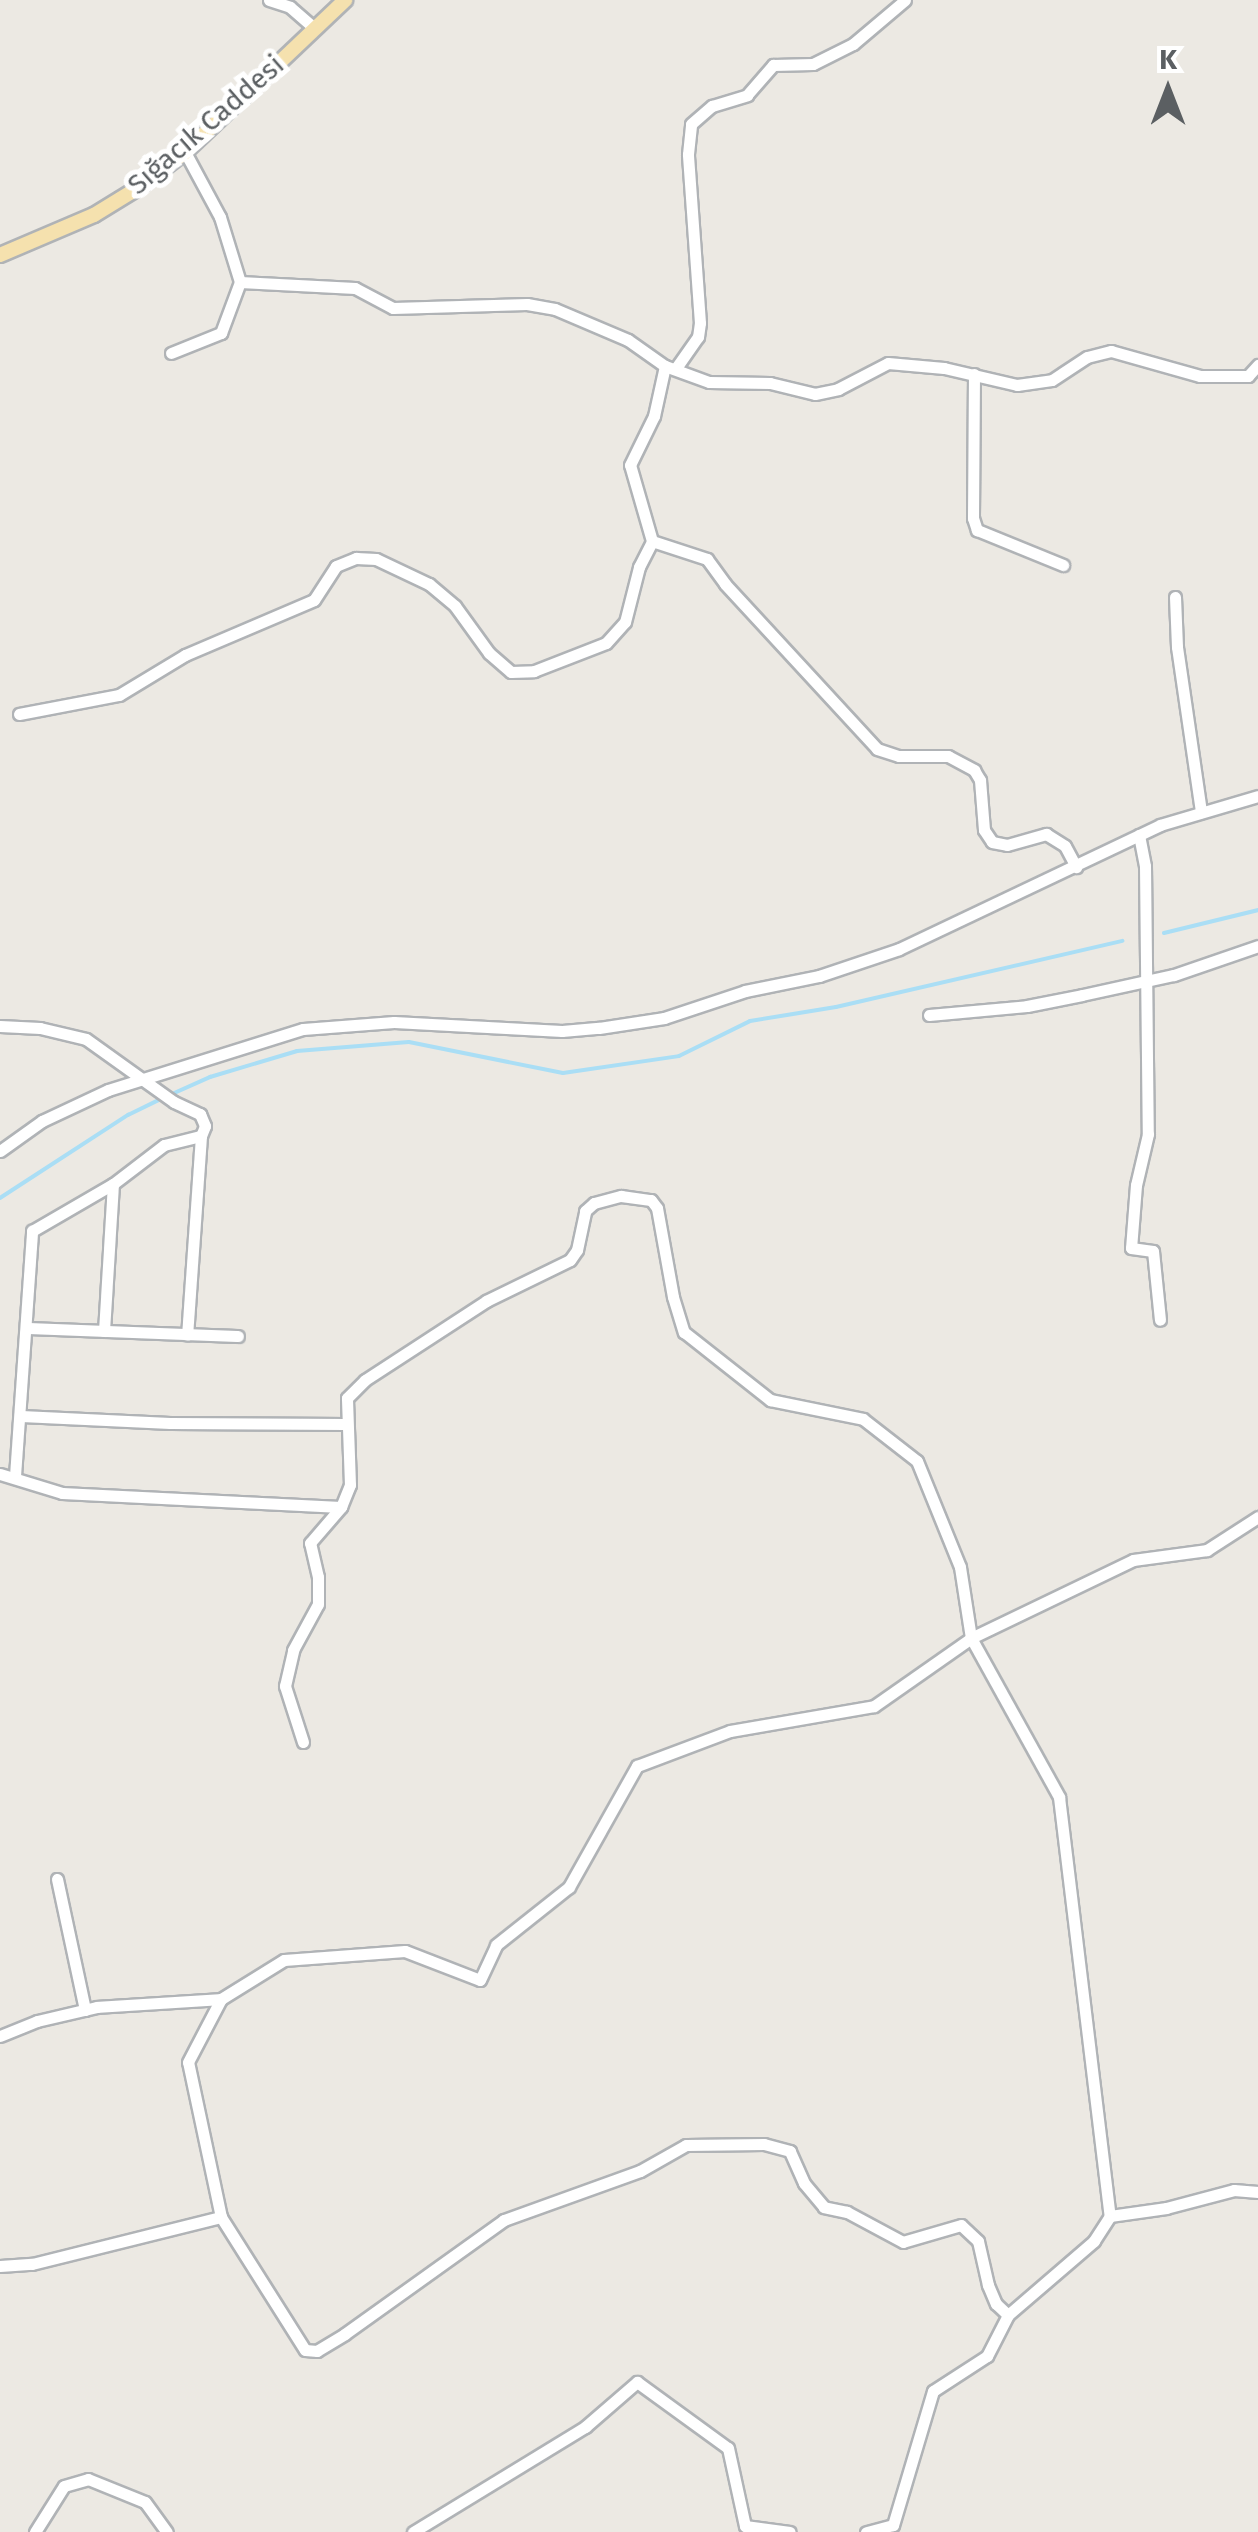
<!DOCTYPE html>
<html>
<head>
<meta charset="utf-8">
<style>
	body { margin:0 }
	#map { position:relative; width:1258px; height:2532px; overflow:hidden; background:#ece9e3; font-family:"Fira Sans",sans-serif }
	div>[style] { position:absolute }
	.stream>* { height:4px; margin:-2px; padding:0 2px; transform-origin:2px; border-radius:2px; background:#aadef5 }
	.roads { filter:drop-shadow(2px 0 #b0b3b6) drop-shadow(-2px 0 #b0b3b6) drop-shadow(0 2px #b0b3b6) drop-shadow(0 -2px #b0b3b6) }
	.minor>* { height:11px; margin:-5.5px; padding:0 5.5px; transform-origin:5.5px; border-radius:5.5px; background:#fff }
	.major>* { height:14px; margin:-7px; padding:0 7px; transform-origin:7px; border-radius:7px; background:#f5e1ae }
	span { translate:-50% -50%; white-space:nowrap; text-align:center; line-height:1.15; -webkit-text-stroke:10px #fff; paint-order:stroke }
	.street-label { font-size:28px; color:#5b5f62 }
	.north { position:absolute; left:1118px; top:40px; width:100px; height:100px; -webkit-text-stroke:8px #fff; paint-order:stroke; rotate:0deg; font-size:28px; font-weight:700; line-height:40px; text-align:center; color:#5b5f62 }
	.north::after { content:''; display:block; margin:auto; width:35px; height:45px; background:#5b5f62; clip-path:polygon(50% 0,100% 100%,50% 72%,0 100%) }
</style>
</head>
<body>
<div id="map">
	<div class="stream">
		<div style="left:1164px;top:933px;width:97px;rotate:-13.7deg"></div>
		<div style="left:172px;top:1094px;width:42px;rotate:-24.1deg"></div>
		<div style="left:210px;top:1077px;width:91px;rotate:-16.6deg"></div>
		<div style="left:297px;top:1051px;width:112px;rotate:-4.6deg"></div>
		<div style="left:409px;top:1042px;width:157px;rotate:11.4deg"></div>
		<div style="left:563px;top:1073px;width:117px;rotate:-8.3deg"></div>
		<div style="left:679px;top:1056px;width:79px;rotate:-26.2deg"></div>
		<div style="left:750px;top:1021px;width:87px;rotate:-9.2deg"></div>
		<div style="left:836px;top:1007px;width:294px;rotate:-13deg"></div>
		<div style="left:0;top:1198px;width:153px;rotate:-33deg"></div>
		<div style="left:128px;top:1115px;width:39px;rotate:-26deg"></div>
	</div>
	<div class="roads">
		<div class="minor">
			<div style="left:269px;top:0;width:22px;rotate:18deg"></div>
			<div style="left:290px;top:7px;width:32px;rotate:41deg"></div>
			<div style="left:240px;top:282px;width:115px;rotate:3deg"></div>
			<div style="left:355px;top:288px;width:43px;rotate:27.8deg"></div>
			<div style="left:393px;top:308px;width:134px;rotate:-1.7deg"></div>
			<div style="left:527px;top:304px;width:28px;rotate:10deg"></div>
			<div style="left:555px;top:309px;width:79px;rotate:23deg"></div>
			<div style="left:628px;top:340px;width:45px;rotate:35.1deg"></div>
			<div style="left:665px;top:366px;width:47px;rotate:20deg"></div>
			<div style="left:709px;top:382px;width:61px;rotate:0.9deg"></div>
			<div style="left:770px;top:383px;width:46px;rotate:13.7deg"></div>
			<div style="left:815px;top:394px;width:24px;rotate:-12deg"></div>
			<div style="left:838px;top:389px;width:56px;rotate:-27.5deg"></div>
			<div style="left:888px;top:363px;width:56px;rotate:5.1deg"></div>
			<div style="left:944px;top:368px;width:75px;rotate:13.1deg"></div>
			<div style="left:1017px;top:385px;width:35px;rotate:-8deg"></div>
			<div style="left:1052px;top:380px;width:42px;rotate:-33.3deg"></div>
			<div style="left:1087px;top:357px;width:25px;rotate:-14deg"></div>
			<div style="left:1111px;top:351px;width:92px;rotate:15.7deg"></div>
			<div style="left:1200px;top:376px;width:48px"></div>
			<div style="left:1248px;top:376px;width:15px;rotate:-48deg"></div>
			<div style="left:171px;top:353px;width:54px;rotate:-21.8deg"></div>
			<div style="left:221px;top:333px;width:54px;rotate:-69.6deg"></div>
			<div style="left:240px;top:282px;width:68px;rotate:-107.1deg"></div>
			<div style="left:220px;top:217px;width:74px;rotate:-118.3deg"></div>
			<div style="left:676px;top:368px;width:38px;rotate:-55deg"></div>
			<div style="left:698px;top:337px;width:14px;rotate:-82deg"></div>
			<div style="left:700px;top:323px;width:169px;rotate:-94.1deg"></div>
			<div style="left:688px;top:154px;width:30px;rotate:-84deg"></div>
			<div style="left:691px;top:124px;width:28px;rotate:-41deg"></div>
			<div style="left:712px;top:106px;width:37px;rotate:-17deg"></div>
			<div style="left:747px;top:95px;width:40px;rotate:-49deg"></div>
			<div style="left:773px;top:65px;width:40px;rotate:-1.4deg"></div>
			<div style="left:813px;top:64px;width:45px;rotate:-26.6deg"></div>
			<div style="left:853px;top:44px;width:68px;rotate:-40.2deg"></div>
			<div style="left:974px;top:374px;width:144px;rotate:90.4deg"></div>
			<div style="left:973px;top:518px;width:13px;rotate:72deg"></div>
			<div style="left:977px;top:530px;width:93px;rotate:22.1deg"></div>
			<div style="left:652px;top:541px;width:58px;rotate:18.1deg"></div>
			<div style="left:707px;top:559px;width:31px;rotate:54deg"></div>
			<div style="left:725px;top:584px;width:224px;rotate:47.3deg"></div>
			<div style="left:877px;top:749px;width:23px;rotate:18deg"></div>
			<div style="left:899px;top:756px;width:49px"></div>
			<div style="left:948px;top:756px;width:30px;rotate:28deg"></div>
			<div style="left:974px;top:770px;width:12px;rotate:59deg"></div>
			<div style="left:980px;top:780px;width:50px;rotate:85.4deg"></div>
			<div style="left:984px;top:830px;width:14px;rotate:56deg"></div>
			<div style="left:992px;top:842px;width:15px;rotate:11deg"></div>
			<div style="left:1007px;top:845px;width:41px;rotate:-15.8deg"></div>
			<div style="left:1046px;top:834px;width:22px;rotate:32deg"></div>
			<div style="left:1065px;top:846px;width:24px;rotate:62deg"></div>
			<div style="left:1175px;top:597px;width:50px;rotate:87.7deg"></div>
			<div style="left:1177px;top:647px;width:167px;rotate:81.7deg"></div>
			<div style="left:19px;top:714px;width:102px;rotate:-10.8deg"></div>
			<div style="left:119px;top:695px;width:77px;rotate:-31.2deg"></div>
			<div style="left:185px;top:655px;width:140px;rotate:-23.1deg"></div>
			<div style="left:314px;top:600px;width:40px;rotate:-57.1deg"></div>
			<div style="left:336px;top:566px;width:22px;rotate:-22deg"></div>
			<div style="left:356px;top:558px;width:20px;rotate:3deg"></div>
			<div style="left:376px;top:559px;width:59px;rotate:25.3deg"></div>
			<div style="left:429px;top:584px;width:34px;rotate:40deg"></div>
			<div style="left:455px;top:606px;width:58px;rotate:54.1deg"></div>
			<div style="left:489px;top:653px;width:29px;rotate:41deg"></div>
			<div style="left:511px;top:672px;width:23px;rotate:-2deg"></div>
			<div style="left:534px;top:671px;width:77px;rotate:-21.3deg"></div>
			<div style="left:606px;top:643px;width:28px;rotate:-48deg"></div>
			<div style="left:625px;top:622px;width:57px;rotate:-75.7deg"></div>
			<div style="left:639px;top:567px;width:29px;rotate:-63deg"></div>
			<div style="left:652px;top:541px;width:79px;rotate:-106.1deg"></div>
			<div style="left:630px;top:465px;width:55px;rotate:-63.9deg"></div>
			<div style="left:654px;top:416px;width:51px;rotate:-77.6deg"></div>
			<div style="left:1139px;top:835px;width:32px;rotate:79deg"></div>
			<div style="left:1145px;top:866px;width:268px;rotate:89.4deg"></div>
			<div style="left:1148px;top:1134px;width:52px;rotate:103.2deg"></div>
			<div style="left:1136px;top:1185px;width:63px;rotate:94.5deg"></div>
			<div style="left:1131px;top:1248px;width:22px;rotate:8deg"></div>
			<div style="left:1153px;top:1251px;width:69px;rotate:84.2deg"></div>
			<div style="left:929px;top:1015px;width:98px;rotate:-5.2deg"></div>
			<div style="left:1027px;top:1006px;width:56px;rotate:-11.3deg"></div>
			<div style="left:1082px;top:995px;width:94px;rotate:-12.3deg"></div>
			<div style="left:1174px;top:975px;width:89px;rotate:-19deg"></div>
			<div style="left:0;top:1026px;width:40px;rotate:2.9deg"></div>
			<div style="left:40px;top:1028px;width:47px;rotate:13.4deg"></div>
			<div style="left:86px;top:1039px;width:108px;rotate:35.6deg"></div>
			<div style="left:174px;top:1102px;width:29px;rotate:25deg"></div>
			<div style="left:200px;top:1114px;width:13px;rotate:67deg"></div>
			<div style="left:205px;top:1126px;width:11px;rotate:112deg"></div>
			<div style="left:201px;top:1136px;width:199px;rotate:94deg"></div>
			<div style="left:0;top:1151px;width:52px;rotate:-35.5deg"></div>
			<div style="left:42px;top:1121px;width:73px;rotate:-25.2deg"></div>
			<div style="left:108px;top:1090px;width:204px;rotate:-17.4deg"></div>
			<div style="left:303px;top:1029px;width:91px;rotate:-4.4deg"></div>
			<div style="left:394px;top:1022px;width:168px;rotate:3.1deg"></div>
			<div style="left:562px;top:1031px;width:37px;rotate:-5deg"></div>
			<div style="left:599px;top:1028px;width:66px;rotate:-8.7deg"></div>
			<div style="left:664px;top:1018px;width:85px;rotate:-18.4deg"></div>
			<div style="left:745px;top:991px;width:76px;rotate:-11.5deg"></div>
			<div style="left:819px;top:976px;width:84px;rotate:-18.6deg"></div>
			<div style="left:899px;top:949px;width:289px;rotate:-25.4deg"></div>
			<div style="left:1160px;top:825px;width:102px;rotate:-16.5deg"></div>
			<div style="left:27px;top:1328px;width:211px;rotate:2.2deg"></div>
			<div style="left:104px;top:1331px;width:147px;rotate:-86.5deg"></div>
			<div style="left:21px;top:1416px;width:149px;rotate:2.7deg"></div>
			<div style="left:170px;top:1423px;width:175px;rotate:0.3deg"></div>
			<div style="left:0;top:1474px;width:65px;rotate:17deg"></div>
			<div style="left:62px;top:1493px;width:279px;rotate:2.9deg"></div>
			<div style="left:341px;top:1507px;width:24px;rotate:-68deg"></div>
			<div style="left:350px;top:1485px;width:87px;rotate:-92deg"></div>
			<div style="left:347px;top:1398px;width:25px;rotate:-45deg"></div>
			<div style="left:365px;top:1380px;width:145px;rotate:-33.1deg"></div>
			<div style="left:486px;top:1301px;width:93px;rotate:-26deg"></div>
			<div style="left:570px;top:1260px;width:12px;rotate:-55deg"></div>
			<div style="left:577px;top:1250px;width:40px;rotate:-78deg"></div>
			<div style="left:585px;top:1211px;width:12px;rotate:-42deg"></div>
			<div style="left:594px;top:1203px;width:28px;rotate:-15deg"></div>
			<div style="left:621px;top:1196px;width:30px;rotate:8deg"></div>
			<div style="left:651px;top:1200px;width:10px;rotate:53deg"></div>
			<div style="left:657px;top:1208px;width:90px;rotate:79.8deg"></div>
			<div style="left:673px;top:1297px;width:37px;rotate:73deg"></div>
			<div style="left:684px;top:1332px;width:110px;rotate:38.3deg"></div>
			<div style="left:770px;top:1400px;width:95px;rotate:11.5deg"></div>
			<div style="left:863px;top:1419px;width:68px;rotate:37.9deg"></div>
			<div style="left:917px;top:1461px;width:114px;rotate:67.9deg"></div>
			<div style="left:960px;top:1567px;width:72px;rotate:81.2deg"></div>
			<div style="left:971px;top:1638px;width:182px;rotate:61deg"></div>
			<div style="left:1059px;top:1797px;width:422px;rotate:83.1deg"></div>
			<div style="left:1110px;top:2216px;width:30px;rotate:123deg"></div>
			<div style="left:1094px;top:2241px;width:113px;rotate:139.3deg"></div>
			<div style="left:1008px;top:2315px;width:46px;rotate:117.1deg"></div>
			<div style="left:987px;top:2356px;width:64px;rotate:147.1deg"></div>
			<div style="left:933px;top:2391px;width:140px;rotate:106.6deg"></div>
			<div style="left:893px;top:2525px;width:28px;rotate:165deg"></div>
			<div style="left:15px;top:1476px;width:246px;rotate:-86deg"></div>
			<div style="left:32px;top:1231px;width:94px;rotate:-30.1deg"></div>
			<div style="left:113px;top:1184px;width:64px;rotate:-37.4deg"></div>
			<div style="left:164px;top:1145px;width:38px;rotate:-14deg"></div>
			<div style="left:303px;top:1742px;width:59px;rotate:-107.8deg"></div>
			<div style="left:285px;top:1686px;width:37px;rotate:-77deg"></div>
			<div style="left:293px;top:1650px;width:52px;rotate:-61.5deg"></div>
			<div style="left:318px;top:1604px;width:27px;rotate:-90deg"></div>
			<div style="left:318px;top:1577px;width:35px;rotate:-103deg"></div>
			<div style="left:310px;top:1543px;width:48px;rotate:-49.3deg"></div>
			<div style="left:57px;top:1879px;width:134px;rotate:77.9deg"></div>
			<div style="left:0;top:2036px;width:40px;rotate:-22deg"></div>
			<div style="left:37px;top:2021px;width:62px;rotate:-13.1deg"></div>
			<div style="left:97px;top:2007px;width:124px;rotate:-3.7deg"></div>
			<div style="left:1110px;top:2216px;width:57px;rotate:-8.1deg"></div>
			<div style="left:1166px;top:2208px;width:70px;rotate:-14.8deg"></div>
			<div style="left:1234px;top:2190px;width:24px;rotate:5deg"></div>
			<div style="left:0;top:2266px;width:32px;rotate:-4deg"></div>
			<div style="left:32px;top:2264px;width:195px;rotate:-14deg"></div>
			<div style="left:1008px;top:2315px;width:16px;rotate:-137deg"></div>
			<div style="left:996px;top:2304px;width:21px;rotate:-113deg"></div>
			<div style="left:988px;top:2285px;width:45px;rotate:-102.8deg"></div>
			<div style="left:978px;top:2241px;width:23px;rotate:-137deg"></div>
			<div style="left:961px;top:2225px;width:60px;rotate:163.7deg"></div>
			<div style="left:903px;top:2242px;width:64px;rotate:-151.8deg"></div>
			<div style="left:847px;top:2212px;width:24px;rotate:-168deg"></div>
			<div style="left:824px;top:2207px;width:31px;rotate:-130deg"></div>
			<div style="left:804px;top:2183px;width:35px;rotate:-114deg"></div>
			<div style="left:790px;top:2151px;width:27px;rotate:-165deg"></div>
			<div style="left:764px;top:2144px;width:78px;rotate:179.3deg"></div>
			<div style="left:686px;top:2145px;width:53px;rotate:150.5deg"></div>
			<div style="left:640px;top:2171px;width:145px;rotate:160.2deg"></div>
			<div style="left:504px;top:2220px;width:196px;rotate:144.4deg"></div>
			<div style="left:345px;top:2334px;width:33px;rotate:149deg"></div>
			<div style="left:317px;top:2351px;width:12px;rotate:-175deg"></div>
			<div style="left:305px;top:2350px;width:157px;rotate:-122.3deg"></div>
			<div style="left:221px;top:2217px;width:158px;rotate:-102deg"></div>
			<div style="left:188px;top:2062px;width:71px;rotate:-62.4deg"></div>
			<div style="left:221px;top:1999px;width:74px;rotate:-31.8deg"></div>
			<div style="left:284px;top:1960px;width:121px;rotate:-4.3deg"></div>
			<div style="left:405px;top:1951px;width:80px;rotate:21.1deg"></div>
			<div style="left:480px;top:1980px;width:38px;rotate:-65deg"></div>
			<div style="left:496px;top:1945px;width:93px;rotate:-38.5deg"></div>
			<div style="left:569px;top:1887px;width:139px;rotate:-60.7deg"></div>
			<div style="left:637px;top:1766px;width:99px;rotate:-20.6deg"></div>
			<div style="left:730px;top:1731px;width:146px;rotate:-9.8deg"></div>
			<div style="left:874px;top:1706px;width:118px;rotate:-35deg"></div>
			<div style="left:971px;top:1638px;width:180px;rotate:-25.7deg"></div>
			<div style="left:1133px;top:1560px;width:75px;rotate:-7.7deg"></div>
			<div style="left:1207px;top:1550px;width:61px;rotate:-32.9deg"></div>
			<div style="left:35px;top:2532px;width:54px;rotate:-57.8deg"></div>
			<div style="left:64px;top:2486px;width:25px;rotate:-16deg"></div>
			<div style="left:88px;top:2479px;width:61px;rotate:22deg"></div>
			<div style="left:145px;top:2502px;width:37px;rotate:54deg"></div>
			<div style="left:413px;top:2532px;width:202px;rotate:-31.4deg"></div>
			<div style="left:585px;top:2427px;width:69px;rotate:-40.9deg"></div>
			<div style="left:637px;top:2382px;width:112px;rotate:36deg"></div>
			<div style="left:728px;top:2448px;width:80px;rotate:77.7deg"></div>
			<div style="left:745px;top:2526px;width:45px;rotate:7.6deg"></div>
		</div>
		<div class="major">
			<div style="left:0;top:255px;width:102px;rotate:-23.1deg"></div>
			<div style="left:94px;top:215px;width:52px;rotate:-31.5deg"></div>
			<div style="left:138px;top:188px;width:59px;rotate:-37.5deg"></div>
			<div style="left:185px;top:152px;width:221px;rotate:-43.5deg"></div>
		</div>
	</div>
	<div class="street-label">
		<span style="left:206px;top:125px;rotate:-41deg">Sığacık Caddesi</span>
	</div>
	<div class="north">K</div>
</div>
</body>
</html>
